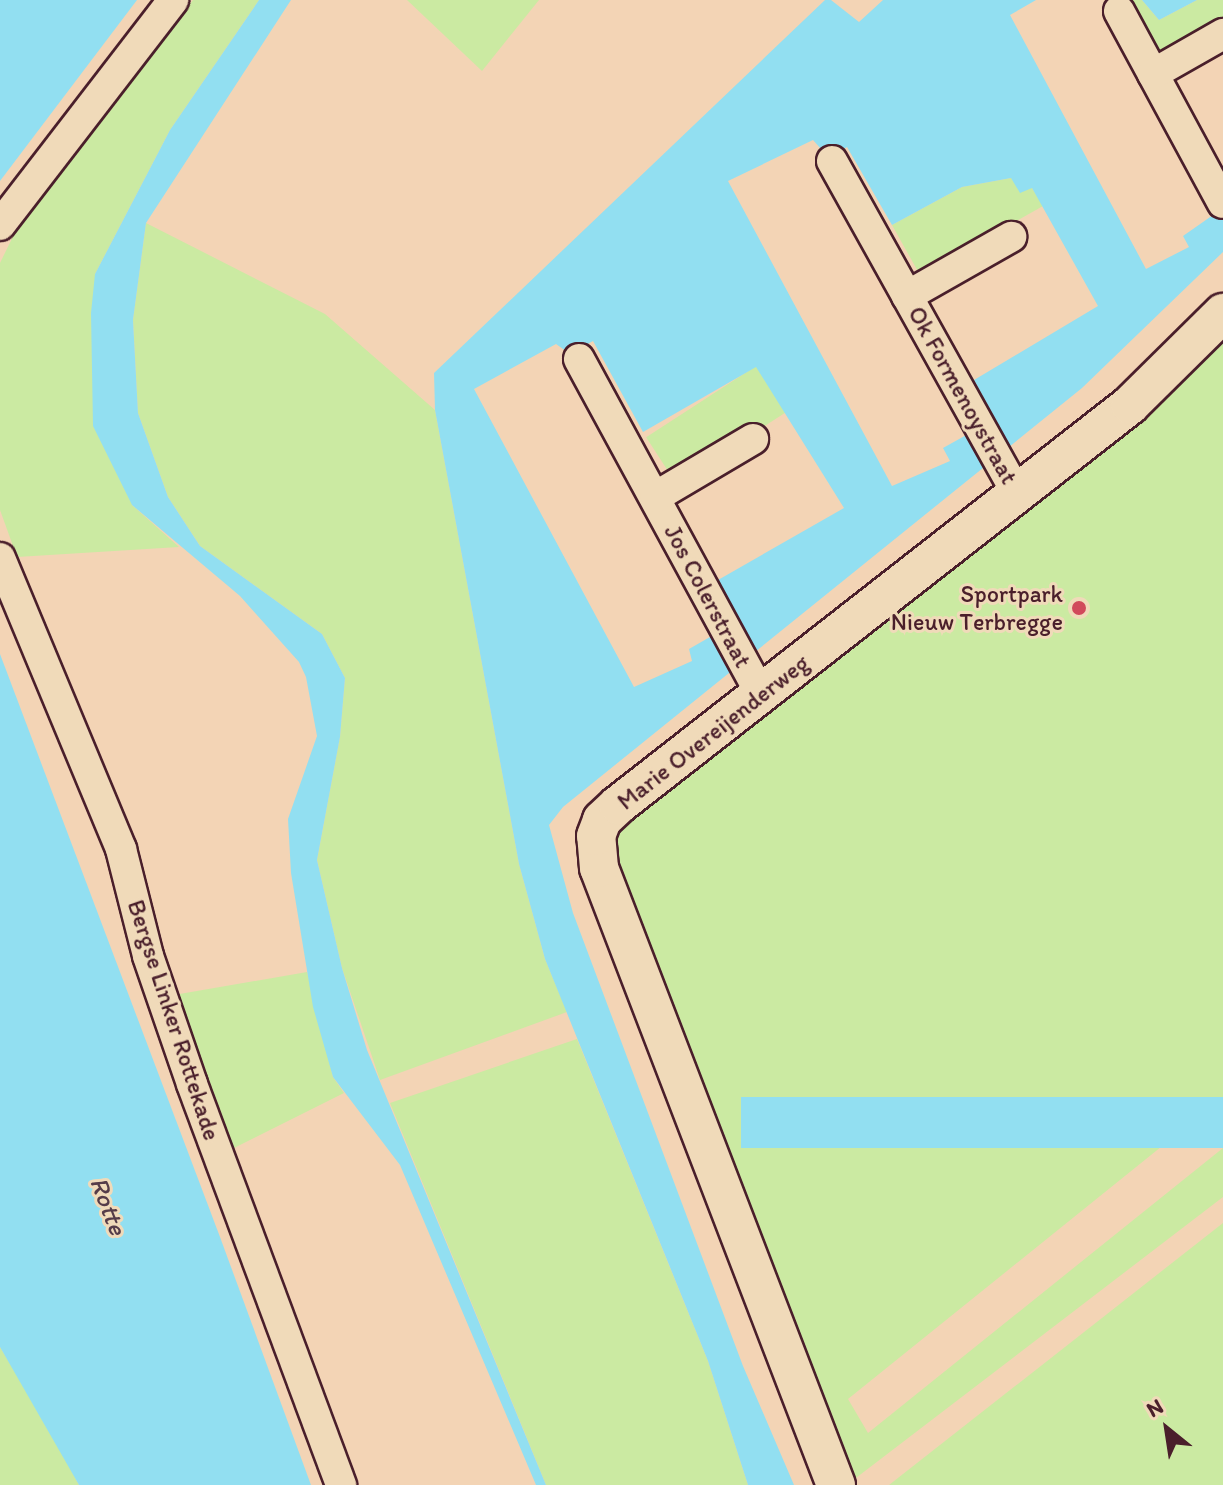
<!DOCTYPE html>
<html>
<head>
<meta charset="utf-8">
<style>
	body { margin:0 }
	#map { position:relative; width:1223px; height:1485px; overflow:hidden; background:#f3d4b5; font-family:Itim,sans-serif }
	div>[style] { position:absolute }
	.green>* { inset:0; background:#cbeaa2; transform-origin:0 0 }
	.water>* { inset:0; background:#92dff1; transform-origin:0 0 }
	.roads { filter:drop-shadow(2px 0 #4a1f2b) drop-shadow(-2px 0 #4a1f2b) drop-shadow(0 2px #4a1f2b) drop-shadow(0 -2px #4a1f2b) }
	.minor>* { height:30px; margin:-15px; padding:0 15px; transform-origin:15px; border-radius:15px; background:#f0dab9 }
	.tertiary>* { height:38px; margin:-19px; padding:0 19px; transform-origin:19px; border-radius:19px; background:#f0dab9 }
	.dots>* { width:22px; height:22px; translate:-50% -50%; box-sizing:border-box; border:4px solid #f0dab9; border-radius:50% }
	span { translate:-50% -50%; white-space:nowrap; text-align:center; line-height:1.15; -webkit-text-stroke:6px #f0dab9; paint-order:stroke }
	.street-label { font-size:24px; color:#4a1f2b }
	.poi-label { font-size:24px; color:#4a1f2b }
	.right { translate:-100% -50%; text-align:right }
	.water-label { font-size:26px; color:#553c49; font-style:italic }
	.north { position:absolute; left:1127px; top:1389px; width:80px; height:80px; -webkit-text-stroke:6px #f0dab9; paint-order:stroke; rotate:330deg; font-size:22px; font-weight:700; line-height:32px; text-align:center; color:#4a1f2b }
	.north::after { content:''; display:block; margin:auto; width:28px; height:36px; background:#4a1f2b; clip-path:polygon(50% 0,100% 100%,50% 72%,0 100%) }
</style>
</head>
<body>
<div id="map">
	<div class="green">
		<div style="clip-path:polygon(193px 0,259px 0,170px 130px,95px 274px,132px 505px,179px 547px,17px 557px,0 510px,0 263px,22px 218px)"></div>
		<div style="clip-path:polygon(407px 0,539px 0,482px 71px)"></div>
		<div style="clip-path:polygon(1120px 0,1142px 0,1159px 20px,1197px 0,1223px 0,1223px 29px,1154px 64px)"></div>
		<div style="clip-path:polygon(1011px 178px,1032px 188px,1043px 206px,920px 275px,892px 225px,962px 187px)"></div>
		<div style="clip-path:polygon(146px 223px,325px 314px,435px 410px,519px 864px,545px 959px,567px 1012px,380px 1080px,342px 968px,317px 860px,340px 737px,345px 678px,322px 634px,200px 546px,168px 497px,138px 413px,133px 320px)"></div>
		<div style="clip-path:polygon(1223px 324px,1223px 1097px,848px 1399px,868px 1433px,1223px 1148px,1223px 1197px,848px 1484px,612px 863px,609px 838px,623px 820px)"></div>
		<div style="left:756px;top:366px;width:55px;height:131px;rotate:57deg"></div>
		<div style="clip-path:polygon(307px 972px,333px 1077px,344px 1093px,224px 1153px,168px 996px)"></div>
		<div style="clip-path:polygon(577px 1039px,708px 1361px,748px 1485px,546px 1485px,390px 1103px)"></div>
		<div style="clip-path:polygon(1223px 1223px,1223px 1485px,889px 1485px)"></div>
		<div style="clip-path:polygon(0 1347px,52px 1433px,79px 1485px,0 1485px)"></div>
	</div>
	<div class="water">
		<div style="clip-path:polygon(0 0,137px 0,0 181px)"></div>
		<div style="clip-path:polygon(259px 0,291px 0,146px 223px,133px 320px,138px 413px,168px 497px,200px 546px,322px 634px,345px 678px,340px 737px,317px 860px,342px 968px,367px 1050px,546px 1485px,536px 1485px,400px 1165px,333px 1077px,313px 1007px,291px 873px,288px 819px,317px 736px,306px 677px,299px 662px,240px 596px,132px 505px,93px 426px,91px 313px,95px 274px,170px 130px)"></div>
		<div style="clip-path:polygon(evenodd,825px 0,831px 0,859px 22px,883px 0,1036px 0,1010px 15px,1146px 269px,1189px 247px,1183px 236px,1223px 208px,1223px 252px,1082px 388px,563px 807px,549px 825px,573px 913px,743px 1366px,794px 1485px,748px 1485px,708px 1361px,545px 959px,519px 864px,435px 410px,434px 373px,825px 0,813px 140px,829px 158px,847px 147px,892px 225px,962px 187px,1011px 178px,1020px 193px,1032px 188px,1098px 306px,974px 380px,995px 419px,943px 448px,950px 461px,892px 486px,728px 181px,813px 140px,825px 0,593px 341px,643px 432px,756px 367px,844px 508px,718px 580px,738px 621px,689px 649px,692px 661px,634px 687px,474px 389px,556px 344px,570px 354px,593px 341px)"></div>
		<div style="clip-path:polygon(1142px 0,1197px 0,1159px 20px)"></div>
		<div style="clip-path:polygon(0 654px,220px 1237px,311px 1485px,79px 1485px,0 1347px)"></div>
		<div style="left:1223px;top:1097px;width:51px;height:482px;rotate:90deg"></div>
	</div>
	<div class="roads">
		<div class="minor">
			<div style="left:1119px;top:11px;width:218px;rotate:61.6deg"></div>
			<div style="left:1153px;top:74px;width:81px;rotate:-29.7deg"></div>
			<div style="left:832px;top:161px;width:382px;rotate:60.9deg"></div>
			<div style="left:0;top:225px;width:284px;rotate:-52.4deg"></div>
			<div style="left:907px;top:296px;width:120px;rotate:-29.6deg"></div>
			<div style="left:579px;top:359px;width:381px;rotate:61.5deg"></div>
			<div style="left:655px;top:497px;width:114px;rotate:-30.6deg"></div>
			<div style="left:0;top:558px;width:315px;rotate:67.4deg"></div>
			<div style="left:121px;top:849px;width:110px;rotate:75.8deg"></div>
			<div style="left:148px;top:956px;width:135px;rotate:71deg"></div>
			<div style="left:192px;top:1084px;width:428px;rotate:69.6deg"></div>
		</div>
		<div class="tertiary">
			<div style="left:836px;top:1485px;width:661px;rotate:-111.01deg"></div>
			<div style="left:599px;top:868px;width:32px;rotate:-95deg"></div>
			<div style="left:596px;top:836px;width:17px;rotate:-69deg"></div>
			<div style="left:602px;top:820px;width:22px;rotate:-43deg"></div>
			<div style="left:618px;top:805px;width:650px;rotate:-38deg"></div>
			<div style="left:1130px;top:405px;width:131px;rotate:-44.7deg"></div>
		</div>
	</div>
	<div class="dots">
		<div style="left:1079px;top:608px;background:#d1495b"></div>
	</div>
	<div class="street-label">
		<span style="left:963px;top:395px;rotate:61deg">Ok Formenoystraat</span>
		<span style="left:708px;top:596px;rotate:62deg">Jos Colerstraat</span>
		<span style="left:713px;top:732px;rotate:-38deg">Marie Overeijenderweg</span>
		<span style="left:174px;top:1020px;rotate:72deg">Bergse Linker Rottekade</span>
	</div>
	<div class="poi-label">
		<span class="right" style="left:1063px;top:608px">Sportpark<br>Nieuw Terbregge</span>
	</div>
	<div class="water-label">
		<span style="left:108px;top:1206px;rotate:69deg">Rotte</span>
	</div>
	<div class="north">N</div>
</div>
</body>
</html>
